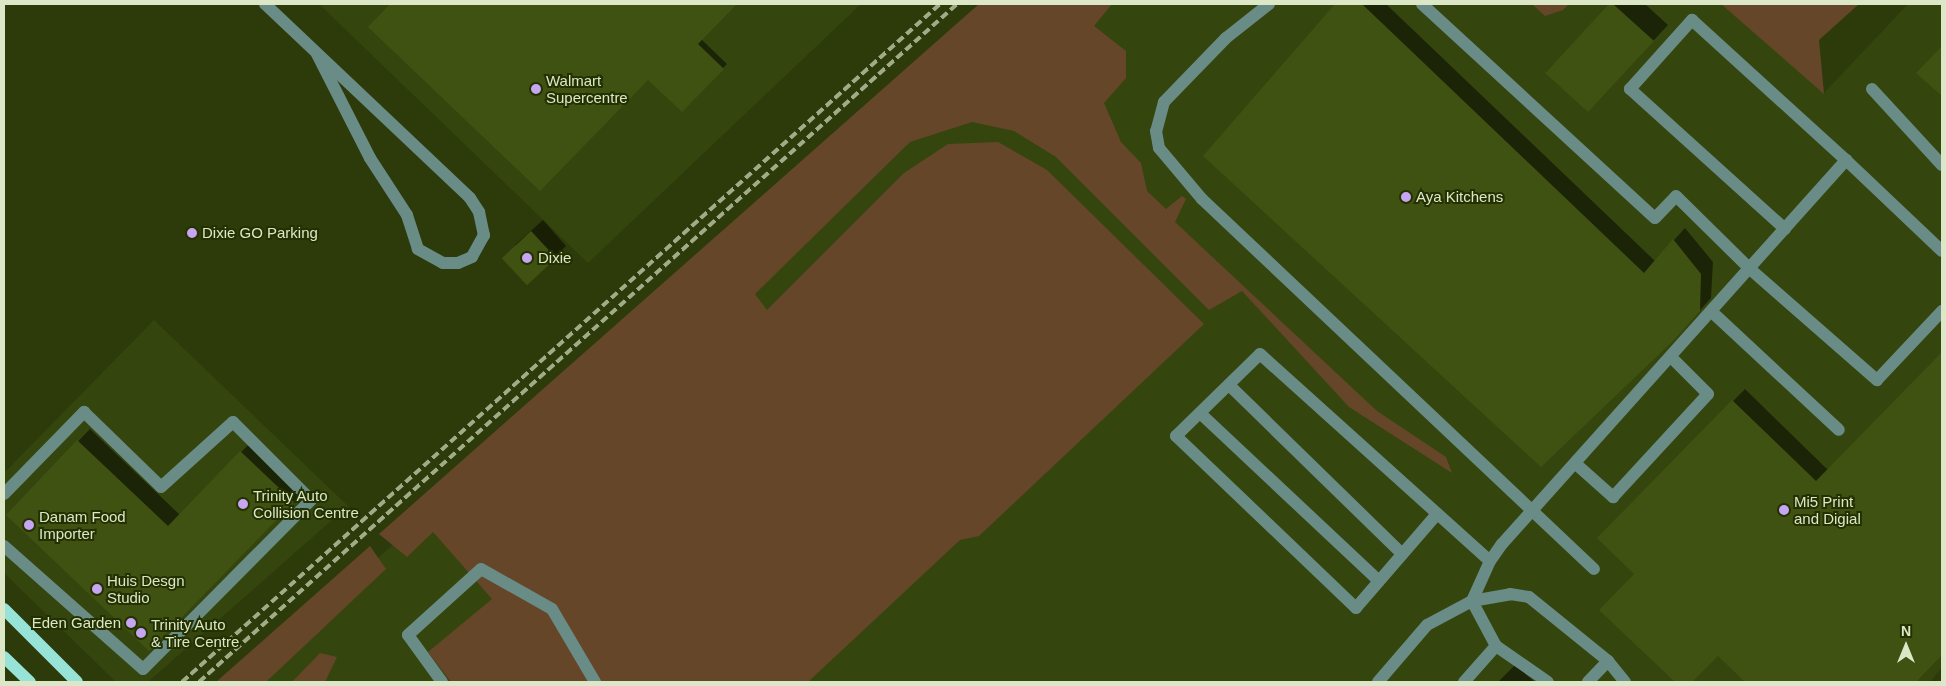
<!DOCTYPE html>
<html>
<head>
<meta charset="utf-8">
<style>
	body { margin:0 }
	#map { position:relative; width:1946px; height:686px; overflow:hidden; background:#2d3b0b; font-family:Helvetica,sans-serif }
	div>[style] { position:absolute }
	.built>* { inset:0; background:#35450e }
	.green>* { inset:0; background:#654629 }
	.shadow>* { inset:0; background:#0007 }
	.building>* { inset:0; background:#405212; transform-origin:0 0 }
	.minor>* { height:12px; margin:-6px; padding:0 6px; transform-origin:6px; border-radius:6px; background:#698c86 }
	.major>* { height:12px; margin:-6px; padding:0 6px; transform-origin:6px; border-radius:6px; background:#98e3d8 }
	.rail>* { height:4px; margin-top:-2px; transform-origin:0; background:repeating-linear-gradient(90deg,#a0ac87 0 8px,transparent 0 12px) }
	.dots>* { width:14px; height:14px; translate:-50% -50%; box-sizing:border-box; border:2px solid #233000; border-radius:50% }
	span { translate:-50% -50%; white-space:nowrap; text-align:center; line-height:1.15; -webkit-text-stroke:4px #233000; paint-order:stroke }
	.poi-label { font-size:15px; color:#dbe7c7 }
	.left { translate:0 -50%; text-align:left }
	.right { translate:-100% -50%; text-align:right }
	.frame { position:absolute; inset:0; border:5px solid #dbe7c7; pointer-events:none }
	.north { position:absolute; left:1881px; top:621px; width:50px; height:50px; -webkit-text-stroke:4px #233000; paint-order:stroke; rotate:0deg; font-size:14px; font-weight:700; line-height:20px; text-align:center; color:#dbe7c7 }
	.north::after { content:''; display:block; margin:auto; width:18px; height:22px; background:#dbe7c7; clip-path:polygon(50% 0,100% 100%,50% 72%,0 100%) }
</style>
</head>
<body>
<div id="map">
	<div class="built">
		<div style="clip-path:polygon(319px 4px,861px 4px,588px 263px)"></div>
		<div style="clip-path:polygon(1003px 4px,1721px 4px,1824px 93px,1908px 4px,1942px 4px,1942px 667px,1930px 682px,238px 682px)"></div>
		<div style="clip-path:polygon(154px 320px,348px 506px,148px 682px,116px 682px,4px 573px,4px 473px)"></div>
	</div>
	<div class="green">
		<div style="clip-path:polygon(979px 4px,1112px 4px,1094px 26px,1126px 51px,1126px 78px,1104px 103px,1121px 142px,1141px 163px,1147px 191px,1166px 209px,1182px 196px,1186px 199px,1175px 222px,1377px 411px,1446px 457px,1452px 473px,1349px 407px,1242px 291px,1209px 310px,1056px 157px,1014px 131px,972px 122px,910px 142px,755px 294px,767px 310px,904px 173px,948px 144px,998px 142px,1047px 170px,1204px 324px,979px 536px,960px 540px,808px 682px,451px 682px,428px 652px,492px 599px,433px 532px,407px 557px,379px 534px)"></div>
		<div style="clip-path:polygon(1532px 4px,1569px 4px,1563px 10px,1545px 16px)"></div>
		<div style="clip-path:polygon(1721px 4px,1859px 4px,1819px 40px,1824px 94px)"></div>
		<div style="clip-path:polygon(370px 546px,386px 569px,266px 682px,216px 682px)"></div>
		<div style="clip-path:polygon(320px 653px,337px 657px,325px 682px,292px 682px)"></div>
	</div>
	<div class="shadow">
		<div style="clip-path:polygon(392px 4px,735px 4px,701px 39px,727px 64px,682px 110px,648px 78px,370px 26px)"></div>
		<div style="clip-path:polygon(1336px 4px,1386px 4px,1655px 261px,1685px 228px,1713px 262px,1711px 298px,1685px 327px,1205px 156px)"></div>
		<div style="clip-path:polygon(1610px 4px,1645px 4px,1668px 25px,1603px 95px,1546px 72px)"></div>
		<div style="clip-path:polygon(543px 220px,566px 246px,555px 257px,515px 245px)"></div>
		<div style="clip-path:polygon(1942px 354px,1942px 653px,1914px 682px,1747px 682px,1718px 655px,1691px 682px,1676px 682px,1601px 610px,1636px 574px,1599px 538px,1745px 389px,1828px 470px)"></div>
		<div style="clip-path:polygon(90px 429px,180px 515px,253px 440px,305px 490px,149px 649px,7px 515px)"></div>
		<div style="clip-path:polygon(1515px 665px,1535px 682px,1498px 682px)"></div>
	</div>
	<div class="building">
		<div style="clip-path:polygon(390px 4px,737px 4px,698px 44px,724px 69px,682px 112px,648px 80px,540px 191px,368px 27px)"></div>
		<div style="clip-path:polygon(1335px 4px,1362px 4px,1644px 273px,1673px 239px,1701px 274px,1700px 311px,1674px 340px,1541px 467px,1203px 156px)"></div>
		<div style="clip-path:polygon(1609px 4px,1613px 4px,1654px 41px,1588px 112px,1545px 73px)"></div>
		<div style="clip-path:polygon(1942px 46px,1942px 96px,1916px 73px)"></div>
		<div style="left:531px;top:231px;width:37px;height:40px;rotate:47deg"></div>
		<div style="clip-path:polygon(1942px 352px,1942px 655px,1916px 682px,1745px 682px,1718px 656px,1692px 682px,1675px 682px,1599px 610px,1634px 574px,1597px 538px,1732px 400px,1816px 481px)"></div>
		<div style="clip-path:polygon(77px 440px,168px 526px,240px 451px,294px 502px,149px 651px,6px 515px)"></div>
	</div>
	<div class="minor">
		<div style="left:265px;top:4px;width:282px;rotate:43.4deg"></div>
		<div style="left:470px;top:198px;width:17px;rotate:57deg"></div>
		<div style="left:479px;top:212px;width:24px;rotate:78deg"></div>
		<div style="left:484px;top:235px;width:25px;rotate:119deg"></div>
		<div style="left:472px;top:257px;width:15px;rotate:157deg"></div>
		<div style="left:458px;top:263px;width:15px;rotate:180deg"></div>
		<div style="left:443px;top:263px;width:29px;rotate:-151deg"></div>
		<div style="left:418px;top:249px;width:36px;rotate:-108deg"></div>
		<div style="left:407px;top:215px;width:68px;rotate:-123deg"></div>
		<div style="left:370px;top:158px;width:117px;rotate:-117deg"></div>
		<div style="left:1269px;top:4px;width:55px;rotate:141.7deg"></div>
		<div style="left:1226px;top:38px;width:89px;rotate:134.1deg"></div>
		<div style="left:1164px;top:102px;width:30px;rotate:105deg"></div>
		<div style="left:1156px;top:131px;width:17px;rotate:80deg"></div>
		<div style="left:1159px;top:148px;width:67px;rotate:49.9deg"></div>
		<div style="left:1202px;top:199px;width:539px;rotate:43.35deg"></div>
		<div style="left:1422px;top:4px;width:316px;rotate:42.6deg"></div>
		<div style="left:1655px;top:218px;width:30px;rotate:-46deg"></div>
		<div style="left:1676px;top:196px;width:104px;rotate:44.6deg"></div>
		<div style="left:1750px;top:269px;width:169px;rotate:41.2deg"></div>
		<div style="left:1877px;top:380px;width:95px;rotate:-46.7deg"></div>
		<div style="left:1872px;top:89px;width:103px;rotate:47.4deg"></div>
		<div style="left:1785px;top:229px;width:209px;rotate:-137.9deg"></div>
		<div style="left:1630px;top:89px;width:93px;rotate:-48.1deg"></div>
		<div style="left:1692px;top:20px;width:208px;rotate:42.3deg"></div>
		<div style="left:1712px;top:312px;width:173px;rotate:42.9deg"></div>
		<div style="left:1229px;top:385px;width:242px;rotate:44.3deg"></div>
		<div style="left:1200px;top:413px;width:245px;rotate:43.2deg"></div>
		<div style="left:1576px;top:464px;width:50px;rotate:41.7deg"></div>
		<div style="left:1613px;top:497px;width:140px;rotate:-47.3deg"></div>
		<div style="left:1708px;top:394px;width:52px;rotate:-135deg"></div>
		<div style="left:4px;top:494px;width:115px;rotate:-45.7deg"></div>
		<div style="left:84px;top:412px;width:107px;rotate:44.2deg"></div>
		<div style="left:161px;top:487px;width:97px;rotate:-42.1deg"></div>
		<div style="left:233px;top:422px;width:110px;rotate:45deg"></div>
		<div style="left:311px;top:500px;width:238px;rotate:134.8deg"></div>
		<div style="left:143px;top:669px;width:186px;rotate:-138.5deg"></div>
		<div style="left:1437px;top:514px;width:124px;rotate:130.8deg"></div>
		<div style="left:1356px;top:608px;width:249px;rotate:-136.3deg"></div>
		<div style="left:1176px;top:436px;width:117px;rotate:-44.3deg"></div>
		<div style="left:1260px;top:354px;width:309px;rotate:42deg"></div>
		<div style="left:1472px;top:601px;width:44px;rotate:-65.8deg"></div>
		<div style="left:1490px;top:561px;width:21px;rotate:-55deg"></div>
		<div style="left:1502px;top:544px;width:516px;rotate:-48.14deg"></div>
		<div style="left:1846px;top:160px;width:132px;rotate:43.5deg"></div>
		<div style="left:1496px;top:646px;width:63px;rotate:34.7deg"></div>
		<div style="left:1608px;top:661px;width:27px;rotate:51deg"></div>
		<div style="left:442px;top:682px;width:58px;rotate:-125.9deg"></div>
		<div style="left:408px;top:635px;width:98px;rotate:-42.1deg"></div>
		<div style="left:481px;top:569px;width:81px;rotate:29.4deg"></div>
		<div style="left:552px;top:609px;width:85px;rotate:59.5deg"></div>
		<div style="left:1378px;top:682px;width:75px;rotate:-49.3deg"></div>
		<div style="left:1427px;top:625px;width:51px;rotate:-28.1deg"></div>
		<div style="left:1472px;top:601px;width:39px;rotate:-10deg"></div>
		<div style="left:1510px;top:594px;width:19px;rotate:9deg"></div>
		<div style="left:1529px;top:597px;width:102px;rotate:39deg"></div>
		<div style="left:1608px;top:661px;width:29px;rotate:134deg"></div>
		<div style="left:1464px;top:682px;width:48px;rotate:-48.4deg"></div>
		<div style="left:1496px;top:646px;width:51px;rotate:-118.1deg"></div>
	</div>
	<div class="major">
		<div style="left:4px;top:609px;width:103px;rotate:45deg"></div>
		<div style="left:4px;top:657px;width:36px;rotate:44deg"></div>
	</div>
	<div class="rail">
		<div style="left:182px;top:682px;width:1017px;rotate:-41.81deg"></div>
		<div style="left:199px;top:682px;width:1017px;rotate:-41.81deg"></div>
	</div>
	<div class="dots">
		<div style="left:536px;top:89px;background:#c6a6f0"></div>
		<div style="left:1406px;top:197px;background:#c6a6f0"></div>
		<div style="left:192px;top:233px;background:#c6a6f0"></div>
		<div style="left:527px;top:258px;background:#c6a6f0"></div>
		<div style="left:243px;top:504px;background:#c6a6f0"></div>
		<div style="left:1784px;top:510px;background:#c6a6f0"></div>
		<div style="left:29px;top:525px;background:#c6a6f0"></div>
		<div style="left:97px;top:589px;background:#c6a6f0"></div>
		<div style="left:131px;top:623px;background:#c6a6f0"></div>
		<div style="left:141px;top:633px;background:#c6a6f0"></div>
	</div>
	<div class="poi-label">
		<span class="left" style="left:546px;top:89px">Walmart<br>Supercentre</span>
		<span class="left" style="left:1416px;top:197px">Aya Kitchens</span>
		<span class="left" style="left:202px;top:233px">Dixie GO Parking</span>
		<span class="left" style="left:538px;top:258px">Dixie</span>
		<span class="left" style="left:253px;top:504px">Trinity Auto<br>Collision Centre</span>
		<span class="left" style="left:1794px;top:510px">Mi5 Print<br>and Digial</span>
		<span class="left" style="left:39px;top:525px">Danam Food<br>Importer</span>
		<span class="left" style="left:107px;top:589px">Huis Desgn<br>Studio</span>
		<span class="right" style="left:121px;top:623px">Eden Garden</span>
		<span class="left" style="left:151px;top:633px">Trinity Auto<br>&amp; Tire Centre</span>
	</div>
	<div class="frame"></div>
	<div class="north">N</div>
</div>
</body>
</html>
